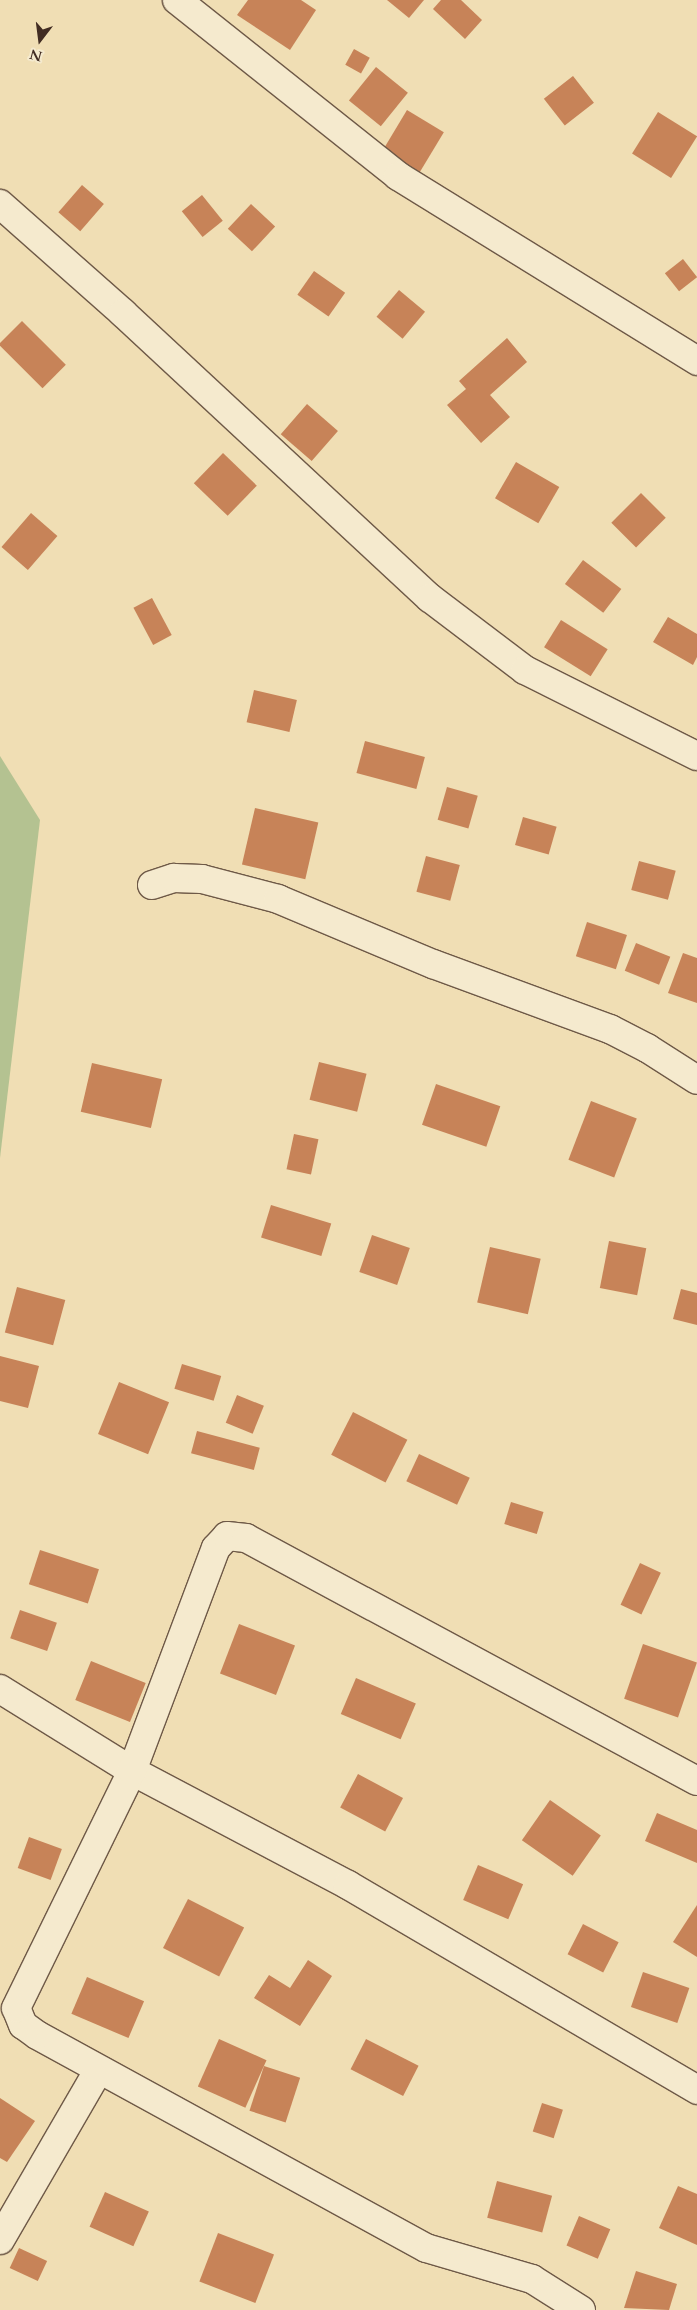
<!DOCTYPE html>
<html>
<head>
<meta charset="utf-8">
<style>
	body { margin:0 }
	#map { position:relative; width:697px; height:2310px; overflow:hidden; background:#f0deb4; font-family:Cardo,serif }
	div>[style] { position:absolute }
	.green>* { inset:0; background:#b4c291 }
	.building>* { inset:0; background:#c78358; transform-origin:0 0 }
	.roads { filter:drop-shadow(1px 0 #6e5947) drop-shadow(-1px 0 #6e5947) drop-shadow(0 1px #6e5947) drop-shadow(0 -1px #6e5947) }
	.minor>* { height:28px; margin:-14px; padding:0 14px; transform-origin:14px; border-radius:14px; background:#f5eace }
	span { translate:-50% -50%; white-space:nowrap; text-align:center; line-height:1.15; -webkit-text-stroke:5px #f5eace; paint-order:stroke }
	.north { position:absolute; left:15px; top:15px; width:50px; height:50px; -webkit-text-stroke:4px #f5eace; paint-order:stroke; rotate:195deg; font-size:14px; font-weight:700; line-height:20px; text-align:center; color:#422d23 }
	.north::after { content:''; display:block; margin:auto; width:18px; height:22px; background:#422d23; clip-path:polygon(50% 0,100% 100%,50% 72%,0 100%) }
</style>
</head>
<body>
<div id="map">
	<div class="green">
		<div style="clip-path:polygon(0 756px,40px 820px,0 1158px)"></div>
	</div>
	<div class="building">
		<div style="clip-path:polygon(248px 0,301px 0,316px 10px,290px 50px,237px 15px)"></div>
		<div style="clip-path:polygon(387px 0,424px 0,409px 18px)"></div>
		<div style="clip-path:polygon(441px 0,461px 0,482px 20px,465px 39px,433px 9px)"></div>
		<div style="left:354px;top:49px;width:18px;height:18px;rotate:29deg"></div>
		<div style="left:376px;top:67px;width:41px;height:43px;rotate:39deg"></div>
		<div style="left:573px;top:76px;width:34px;height:37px;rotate:52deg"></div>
		<div style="left:407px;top:110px;width:43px;height:51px;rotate:31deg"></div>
		<div style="left:658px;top:112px;width:46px;height:49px;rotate:32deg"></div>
		<div style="left:82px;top:185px;width:29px;height:36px;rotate:41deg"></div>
		<div style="left:202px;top:195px;width:33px;height:26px;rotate:51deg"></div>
		<div style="left:251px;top:204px;width:33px;height:34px;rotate:43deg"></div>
		<div style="left:683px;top:259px;width:23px;height:23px;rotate:52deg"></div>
		<div style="left:314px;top:271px;width:38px;height:29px;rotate:35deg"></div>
		<div style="left:399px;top:290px;width:34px;height:35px;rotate:40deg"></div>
		<div style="left:22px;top:321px;width:62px;height:33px;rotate:45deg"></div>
		<div style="clip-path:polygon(507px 338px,527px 362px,490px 395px,510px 417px,481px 443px,447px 405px,466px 389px,459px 381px)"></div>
		<div style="left:307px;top:404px;width:41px;height:40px;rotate:41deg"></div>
		<div style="left:223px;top:453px;width:47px;height:42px;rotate:44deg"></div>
		<div style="left:516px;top:462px;width:50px;height:42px;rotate:30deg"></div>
		<div style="left:641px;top:493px;width:35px;height:42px;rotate:45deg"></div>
		<div style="left:31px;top:513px;width:35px;height:45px;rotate:41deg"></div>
		<div style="left:583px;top:560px;width:48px;height:30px;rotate:37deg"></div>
		<div style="left:152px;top:598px;width:42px;height:21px;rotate:62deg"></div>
		<div style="clip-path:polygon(668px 617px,697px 634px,697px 657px,693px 665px,653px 642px)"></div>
		<div style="left:561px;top:620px;width:55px;height:32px;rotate:32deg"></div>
		<div style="left:254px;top:690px;width:44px;height:33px;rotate:13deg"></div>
		<div style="left:365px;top:741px;width:62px;height:33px;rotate:15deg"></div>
		<div style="left:447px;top:787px;width:32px;height:34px;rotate:16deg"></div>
		<div style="left:255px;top:808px;width:65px;height:58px;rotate:13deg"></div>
		<div style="left:523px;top:817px;width:35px;height:29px;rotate:16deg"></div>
		<div style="left:426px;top:856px;width:35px;height:37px;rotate:15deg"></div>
		<div style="left:639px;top:861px;width:38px;height:30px;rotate:15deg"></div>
		<div style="left:587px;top:922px;width:42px;height:36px;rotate:18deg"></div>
		<div style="left:636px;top:943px;width:37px;height:30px;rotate:22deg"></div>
		<div style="clip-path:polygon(683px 953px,697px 958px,697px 1003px,668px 993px)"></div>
		<div style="left:319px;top:1062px;width:49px;height:39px;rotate:14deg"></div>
		<div style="left:92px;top:1063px;width:72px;height:50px;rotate:13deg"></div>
		<div style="left:436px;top:1084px;width:68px;height:43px;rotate:19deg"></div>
		<div style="left:591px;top:1101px;width:49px;height:63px;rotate:21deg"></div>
		<div style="left:294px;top:1134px;width:25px;height:36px;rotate:12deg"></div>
		<div style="left:271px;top:1205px;width:63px;height:34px;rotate:17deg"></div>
		<div style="left:372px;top:1235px;width:40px;height:39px;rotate:19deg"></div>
		<div style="left:609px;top:1241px;width:38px;height:48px;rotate:11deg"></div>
		<div style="left:490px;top:1247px;width:52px;height:57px;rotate:13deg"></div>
		<div style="left:17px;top:1287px;width:50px;height:47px;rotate:15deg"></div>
		<div style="clip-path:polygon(681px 1289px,697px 1293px,697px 1325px,673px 1319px)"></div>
		<div style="clip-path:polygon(0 1356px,39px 1366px,28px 1408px,0 1401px)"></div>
		<div style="left:182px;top:1364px;width:41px;height:26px;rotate:17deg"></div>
		<div style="left:119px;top:1382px;width:54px;height:56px;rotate:22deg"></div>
		<div style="left:237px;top:1395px;width:29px;height:30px;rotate:22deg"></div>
		<div style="left:353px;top:1412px;width:61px;height:48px;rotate:27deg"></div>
		<div style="left:197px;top:1431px;width:65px;height:23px;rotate:15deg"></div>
		<div style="left:419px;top:1454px;width:56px;height:30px;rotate:25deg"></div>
		<div style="left:511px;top:1502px;width:34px;height:23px;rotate:17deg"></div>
		<div style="left:40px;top:1550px;width:62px;height:36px;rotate:18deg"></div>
		<div style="left:640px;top:1563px;width:23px;height:46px;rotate:25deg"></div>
		<div style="left:20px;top:1610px;width:39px;height:30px;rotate:19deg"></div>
		<div style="left:239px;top:1624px;width:60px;height:53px;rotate:21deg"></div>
		<div style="left:643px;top:1644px;width:57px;height:58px;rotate:19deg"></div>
		<div style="left:91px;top:1661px;width:59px;height:42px;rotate:22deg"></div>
		<div style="left:356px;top:1678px;width:65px;height:39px;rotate:23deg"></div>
		<div style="left:358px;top:1774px;width:51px;height:38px;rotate:28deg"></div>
		<div style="left:550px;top:1800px;width:62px;height:49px;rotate:35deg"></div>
		<div style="clip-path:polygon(657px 1813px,697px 1830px,697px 1863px,645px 1841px)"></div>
		<div style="left:29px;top:1837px;width:35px;height:33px;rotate:20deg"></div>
		<div style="left:478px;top:1865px;width:49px;height:38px;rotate:23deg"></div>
		<div style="left:188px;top:1899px;width:63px;height:55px;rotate:27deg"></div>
		<div style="clip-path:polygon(697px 1905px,697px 1957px,673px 1942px)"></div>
		<div style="left:583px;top:1924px;width:40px;height:34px;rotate:27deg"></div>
		<div style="clip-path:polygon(308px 1960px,332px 1976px,300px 2026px,254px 1998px,269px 1975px,290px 1988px)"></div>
		<div style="left:643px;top:1972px;width:49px;height:37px;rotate:19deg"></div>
		<div style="left:87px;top:1977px;width:62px;height:40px;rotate:23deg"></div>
		<div style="left:219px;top:2039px;width:52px;height:52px;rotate:24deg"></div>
		<div style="left:366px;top:2039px;width:59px;height:34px;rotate:27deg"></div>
		<div style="left:264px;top:2066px;width:38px;height:47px;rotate:18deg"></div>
		<div style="clip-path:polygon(0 2098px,35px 2121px,7px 2162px,0 2158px)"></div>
		<div style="left:542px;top:2103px;width:22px;height:30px;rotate:18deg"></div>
		<div style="left:497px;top:2181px;width:57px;height:38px;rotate:15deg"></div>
		<div style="clip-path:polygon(678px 2186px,697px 2194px,697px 2245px,659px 2228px)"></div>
		<div style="left:105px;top:2192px;width:48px;height:38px;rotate:24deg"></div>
		<div style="left:579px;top:2216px;width:34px;height:32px;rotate:23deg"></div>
		<div style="left:218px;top:2233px;width:60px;height:52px;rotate:21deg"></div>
		<div style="left:19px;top:2248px;width:31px;height:22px;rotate:25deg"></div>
		<div style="clip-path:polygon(636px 2271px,677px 2284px,669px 2310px,624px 2308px)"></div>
	</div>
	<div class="roads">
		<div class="minor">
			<div style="left:177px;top:0;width:283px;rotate:38.5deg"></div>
			<div style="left:398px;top:176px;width:352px;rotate:31.7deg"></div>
			<div style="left:0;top:204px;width:164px;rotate:41.5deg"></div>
			<div style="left:123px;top:313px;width:419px;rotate:42.9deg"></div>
			<div style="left:430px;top:598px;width:119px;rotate:37.2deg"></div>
			<div style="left:525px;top:670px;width:192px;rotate:26.6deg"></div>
			<div style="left:152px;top:885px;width:23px;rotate:-18deg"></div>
			<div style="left:174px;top:878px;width:28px;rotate:2deg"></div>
			<div style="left:202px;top:879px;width:79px;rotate:14.7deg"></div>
			<div style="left:278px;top:899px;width:168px;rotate:22.8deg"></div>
			<div style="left:433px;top:964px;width:189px;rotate:20.2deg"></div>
			<div style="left:610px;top:1029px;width:42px;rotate:27.2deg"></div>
			<div style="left:647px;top:1048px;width:59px;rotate:32.6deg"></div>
			<div style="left:0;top:1689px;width:155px;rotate:31.8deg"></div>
			<div style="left:132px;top:1771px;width:244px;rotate:27.8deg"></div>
			<div style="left:348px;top:1885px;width:405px;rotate:30.4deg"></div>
			<div style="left:0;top:2240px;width:195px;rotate:-59.9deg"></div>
			<div style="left:581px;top:2310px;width:58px;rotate:-147.7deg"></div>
			<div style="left:532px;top:2279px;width:110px;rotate:-163.7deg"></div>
			<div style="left:426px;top:2248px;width:443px;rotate:-151.3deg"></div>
			<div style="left:37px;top:2035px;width:17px;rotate:-144deg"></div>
			<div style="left:23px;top:2025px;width:18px;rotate:-112deg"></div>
			<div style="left:16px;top:2008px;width:264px;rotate:-63.9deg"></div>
			<div style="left:132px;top:1771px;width:238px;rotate:-69.4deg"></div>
			<div style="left:216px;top:1548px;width:16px;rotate:-47deg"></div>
			<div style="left:227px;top:1536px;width:19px;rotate:6deg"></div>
			<div style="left:246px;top:1538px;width:512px;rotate:28.32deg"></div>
		</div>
	</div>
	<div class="north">N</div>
</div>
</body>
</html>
